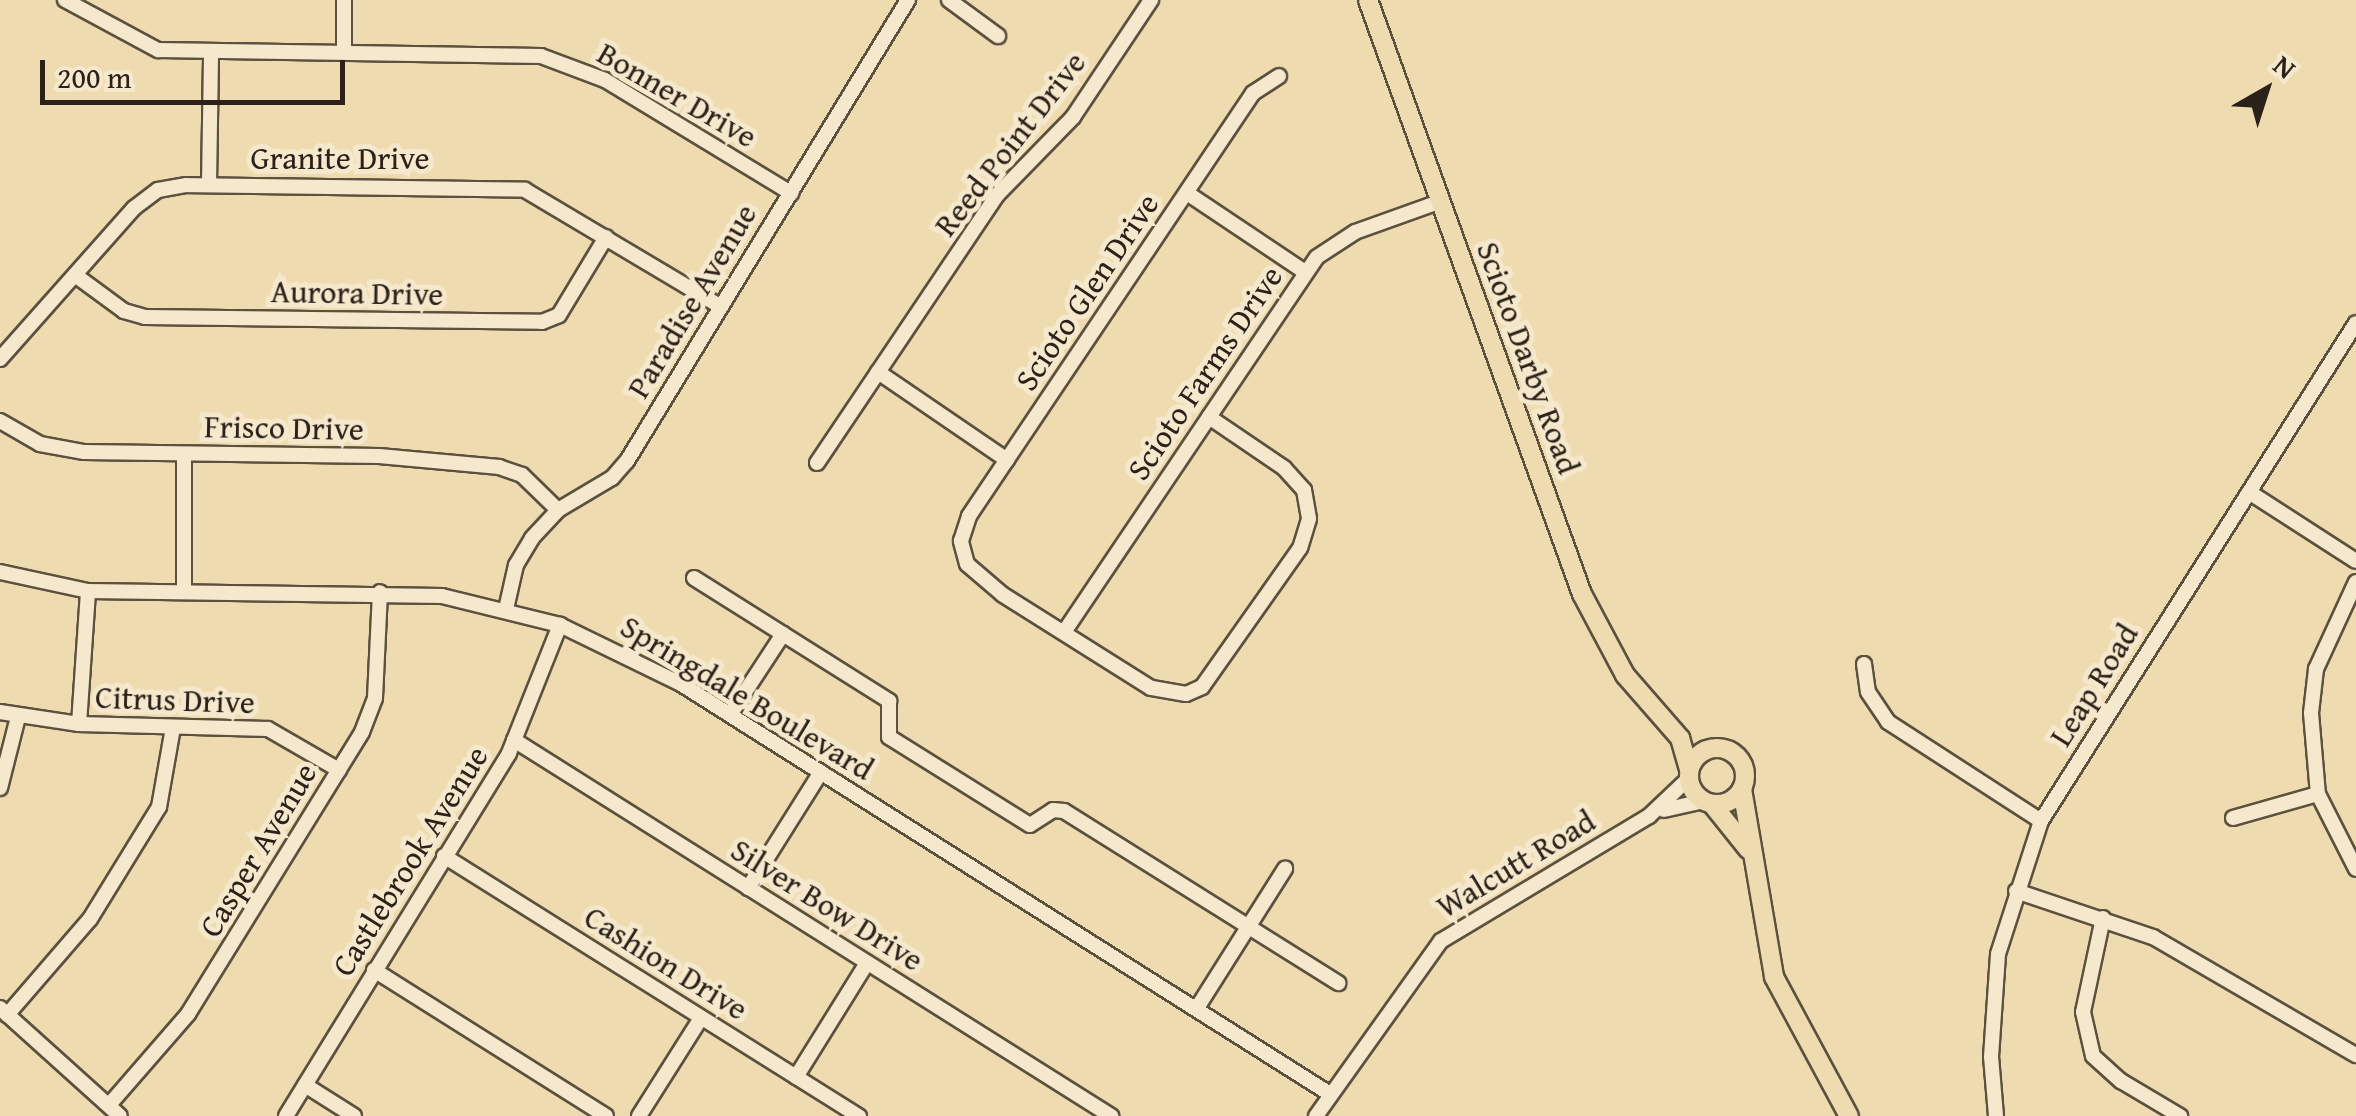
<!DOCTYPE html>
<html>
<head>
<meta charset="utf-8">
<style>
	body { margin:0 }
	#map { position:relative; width:2356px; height:1116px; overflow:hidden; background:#efdbb0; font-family:"Gentium Book Plus",serif }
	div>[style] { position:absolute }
	.roads { filter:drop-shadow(2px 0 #5c503f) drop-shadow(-2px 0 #5c503f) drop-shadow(0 2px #5c503f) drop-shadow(0 -2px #5c503f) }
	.minor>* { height:14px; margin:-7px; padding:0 7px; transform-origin:7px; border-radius:7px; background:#f5e8cc }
	.major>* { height:18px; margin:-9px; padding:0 9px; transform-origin:9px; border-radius:9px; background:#efdbb0 }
	.major>.ring { margin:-9px; padding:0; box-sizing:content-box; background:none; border:18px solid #efdbb0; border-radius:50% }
	span { translate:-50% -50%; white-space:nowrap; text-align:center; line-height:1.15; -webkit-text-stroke:10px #f5e8cc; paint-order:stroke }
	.street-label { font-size:32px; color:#2b2119 }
	.north { position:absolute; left:2216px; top:40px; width:100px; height:100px; -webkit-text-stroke:8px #f5e8cc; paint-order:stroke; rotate:39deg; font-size:28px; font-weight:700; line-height:40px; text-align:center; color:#2b2119 }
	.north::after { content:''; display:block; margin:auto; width:35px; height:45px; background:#2b2119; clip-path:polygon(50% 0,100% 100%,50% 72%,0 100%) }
	.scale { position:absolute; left:40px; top:60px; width:305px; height:45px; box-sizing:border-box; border:5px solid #2b2119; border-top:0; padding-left:12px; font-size:30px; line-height:35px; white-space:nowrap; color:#2b2119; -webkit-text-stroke:8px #f5e8cc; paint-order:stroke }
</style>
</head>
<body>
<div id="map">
	<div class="roads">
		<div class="minor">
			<div style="left:65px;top:0;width:106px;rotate:28.3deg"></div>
			<div style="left:158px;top:50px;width:383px;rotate:0.9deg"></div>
			<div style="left:541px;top:56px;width:68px;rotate:20.6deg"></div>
			<div style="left:605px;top:80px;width:218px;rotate:31.3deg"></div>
			<div style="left:949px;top:0;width:61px;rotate:36.3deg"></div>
			<div style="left:344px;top:52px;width:52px;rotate:-90deg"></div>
			<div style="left:209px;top:185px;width:134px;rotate:-89.1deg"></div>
			<div style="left:1187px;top:193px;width:142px;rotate:33.8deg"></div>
			<div style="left:75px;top:275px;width:61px;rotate:36.3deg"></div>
			<div style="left:124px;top:311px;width:22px;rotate:16deg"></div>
			<div style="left:145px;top:317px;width:397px;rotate:0.7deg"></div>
			<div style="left:542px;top:322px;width:18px;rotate:-22deg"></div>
			<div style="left:559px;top:315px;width:91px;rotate:-58.9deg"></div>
			<div style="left:0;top:359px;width:202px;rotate:-48.4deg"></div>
			<div style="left:134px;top:208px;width:30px;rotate:-37deg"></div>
			<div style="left:158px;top:190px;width:29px;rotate:-10deg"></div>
			<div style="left:187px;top:185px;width:338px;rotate:0.8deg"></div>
			<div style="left:525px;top:190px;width:228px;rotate:30.8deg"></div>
			<div style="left:878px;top:372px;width:156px;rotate:34.3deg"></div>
			<div style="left:1209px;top:417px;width:91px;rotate:34.2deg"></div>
			<div style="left:1284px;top:468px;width:30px;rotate:48deg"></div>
			<div style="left:1304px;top:490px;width:29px;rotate:80deg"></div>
			<div style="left:1309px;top:519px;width:30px;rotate:107deg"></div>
			<div style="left:1300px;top:548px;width:170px;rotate:125.2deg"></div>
			<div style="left:1202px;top:687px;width:17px;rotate:156deg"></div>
			<div style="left:1186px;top:694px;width:36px;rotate:-170deg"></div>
			<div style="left:1151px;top:688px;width:176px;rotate:-147.8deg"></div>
			<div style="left:1002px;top:594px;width:46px;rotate:-139.4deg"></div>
			<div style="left:967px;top:564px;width:24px;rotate:-105deg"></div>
			<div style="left:961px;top:541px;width:26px;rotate:-72deg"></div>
			<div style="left:969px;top:516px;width:509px;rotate:-56.12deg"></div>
			<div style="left:1253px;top:93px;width:31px;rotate:-33deg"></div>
			<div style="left:0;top:421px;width:46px;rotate:29.9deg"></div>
			<div style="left:40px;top:444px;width:45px;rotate:10.3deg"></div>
			<div style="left:84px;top:452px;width:295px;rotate:0.8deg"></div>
			<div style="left:379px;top:456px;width:121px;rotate:5.2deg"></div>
			<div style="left:499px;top:467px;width:24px;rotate:19deg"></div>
			<div style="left:522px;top:475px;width:50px;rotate:44.2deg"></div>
			<div style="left:817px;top:463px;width:323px;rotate:-56.1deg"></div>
			<div style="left:997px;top:195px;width:109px;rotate:-45.7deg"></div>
			<div style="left:1073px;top:117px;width:141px;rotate:-56.3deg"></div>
			<div style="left:2249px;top:492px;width:127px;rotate:32.8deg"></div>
			<div style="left:0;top:572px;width:90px;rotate:12.2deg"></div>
			<div style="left:88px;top:591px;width:354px;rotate:0.8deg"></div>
			<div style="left:442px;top:596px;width:122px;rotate:13.8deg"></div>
			<div style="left:560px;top:625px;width:135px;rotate:26deg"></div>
			<div style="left:681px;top:684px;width:768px;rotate:32.28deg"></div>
			<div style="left:694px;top:578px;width:231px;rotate:32.2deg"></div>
			<div style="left:889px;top:701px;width:36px;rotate:90deg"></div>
			<div style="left:889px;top:737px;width:166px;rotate:32deg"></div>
			<div style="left:1030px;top:825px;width:27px;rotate:-33deg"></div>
			<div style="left:1053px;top:810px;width:11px;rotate:5deg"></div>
			<div style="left:1064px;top:811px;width:324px;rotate:32.1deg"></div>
			<div style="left:2356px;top:582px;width:96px;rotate:114.7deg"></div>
			<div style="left:2316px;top:669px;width:44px;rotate:96.5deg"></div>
			<div style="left:2311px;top:713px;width:81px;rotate:85.1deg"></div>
			<div style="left:2318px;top:794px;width:84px;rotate:63.1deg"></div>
			<div style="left:184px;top:589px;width:135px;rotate:-90deg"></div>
			<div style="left:506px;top:609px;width:45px;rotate:-77.2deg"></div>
			<div style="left:516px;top:565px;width:31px;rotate:-59deg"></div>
			<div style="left:532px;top:538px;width:38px;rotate:-47deg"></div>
			<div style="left:558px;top:510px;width:63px;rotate:-30.7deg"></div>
			<div style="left:612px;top:478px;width:23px;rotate:-49deg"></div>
			<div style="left:627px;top:461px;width:540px;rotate:-58.64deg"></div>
			<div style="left:1064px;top:632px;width:452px;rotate:-56deg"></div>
			<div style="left:1317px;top:257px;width:45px;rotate:-33.3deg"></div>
			<div style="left:1355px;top:232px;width:89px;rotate:-19.7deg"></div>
			<div style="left:1864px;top:664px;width:28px;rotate:82deg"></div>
			<div style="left:1868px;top:692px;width:36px;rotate:56deg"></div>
			<div style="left:1888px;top:722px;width:182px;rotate:32.9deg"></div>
			<div style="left:0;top:712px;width:80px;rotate:8.6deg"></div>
			<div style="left:79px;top:724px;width:189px;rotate:1.5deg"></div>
			<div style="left:268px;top:729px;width:82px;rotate:30deg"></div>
			<div style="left:730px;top:715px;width:97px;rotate:-56.8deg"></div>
			<div style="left:79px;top:724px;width:133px;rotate:-86.1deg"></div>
			<div style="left:514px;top:740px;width:706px;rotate:32.2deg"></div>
			<div style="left:0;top:788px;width:73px;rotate:-75.8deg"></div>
			<div style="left:1664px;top:810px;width:41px;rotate:-12.7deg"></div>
			<div style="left:2233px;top:818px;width:88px;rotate:-15.8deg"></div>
			<div style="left:444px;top:856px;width:490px;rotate:32.1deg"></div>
			<div style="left:748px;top:888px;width:137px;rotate:-57.8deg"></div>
			<div style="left:2016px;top:891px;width:145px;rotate:18.6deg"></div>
			<div style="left:2153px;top:937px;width:235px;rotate:30.2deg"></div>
			<div style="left:2103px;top:918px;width:96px;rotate:102deg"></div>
			<div style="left:2083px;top:1012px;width:45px;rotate:77.2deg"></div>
			<div style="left:2093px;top:1056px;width:38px;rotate:42deg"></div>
			<div style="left:2121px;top:1081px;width:69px;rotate:30.7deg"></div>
			<div style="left:374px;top:970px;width:274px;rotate:32.2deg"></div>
			<div style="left:0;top:1008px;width:161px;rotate:42deg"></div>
			<div style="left:1197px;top:1008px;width:165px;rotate:-57.7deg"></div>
			<div style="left:7px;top:1015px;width:127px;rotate:-49.2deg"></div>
			<div style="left:90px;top:919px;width:132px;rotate:-58.4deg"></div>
			<div style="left:159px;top:807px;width:80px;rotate:-80deg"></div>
			<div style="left:796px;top:1077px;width:134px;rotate:-58.1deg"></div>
			<div style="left:305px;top:1085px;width:58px;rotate:32.3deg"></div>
			<div style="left:109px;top:1105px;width:121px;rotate:-49deg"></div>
			<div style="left:188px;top:1014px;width:331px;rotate:-58.3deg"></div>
			<div style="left:362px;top:732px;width:36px;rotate:-69deg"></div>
			<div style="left:375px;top:698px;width:106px;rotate:-87.3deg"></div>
			<div style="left:286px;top:1116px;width:426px;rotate:-58.4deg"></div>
			<div style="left:509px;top:753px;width:138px;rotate:-68.3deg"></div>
			<div style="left:639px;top:1116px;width:116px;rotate:-57.7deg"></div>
			<div style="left:1316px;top:1116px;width:215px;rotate:-54.5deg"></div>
			<div style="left:1441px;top:941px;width:243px;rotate:-31deg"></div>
			<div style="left:1649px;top:816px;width:54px;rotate:-43.5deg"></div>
			<div style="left:1996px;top:1116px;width:59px;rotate:-94.8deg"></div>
			<div style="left:1991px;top:1057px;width:103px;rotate:-86.1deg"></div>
			<div style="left:1998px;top:954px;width:140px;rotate:-72.1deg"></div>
			<div style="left:2041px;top:821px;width:589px;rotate:-57.69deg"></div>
		</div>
		<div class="major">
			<div style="left:1368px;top:0;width:631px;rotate:70.19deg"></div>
			<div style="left:1582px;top:594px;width:92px;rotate:62deg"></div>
			<div style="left:1625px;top:675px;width:84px;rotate:48.9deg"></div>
			<div style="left:1680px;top:738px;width:33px;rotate:74deg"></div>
			<div class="ring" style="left:1689px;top:748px;width:38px;height:38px"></div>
			<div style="left:1742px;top:789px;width:191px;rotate:80.3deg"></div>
			<div style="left:1774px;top:977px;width:158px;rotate:61.7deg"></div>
			<div style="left:1712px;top:804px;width:58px;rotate:51.3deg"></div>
		</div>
	</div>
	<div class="street-label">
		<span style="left:677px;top:95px;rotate:30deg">Bonner Drive</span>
		<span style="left:1010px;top:144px;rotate:-52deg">Reed Point Drive</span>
		<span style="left:340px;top:158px">Granite Drive</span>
		<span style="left:1087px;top:292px;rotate:-56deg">Scioto Glen Drive</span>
		<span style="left:357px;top:293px;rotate:1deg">Aurora Drive</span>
		<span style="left:692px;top:301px;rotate:-59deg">Paradise Avenue</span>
		<span style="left:1528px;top:358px;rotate:70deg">Scioto Darby Road</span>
		<span style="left:1205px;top:373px;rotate:-56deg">Scioto Farms Drive</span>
		<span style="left:284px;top:428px;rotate:1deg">Frisco Drive</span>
		<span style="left:2094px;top:685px;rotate:-58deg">Leap Road</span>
		<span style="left:747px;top:698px;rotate:31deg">Springdale Boulevard</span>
		<span style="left:175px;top:700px;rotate:2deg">Citrus Drive</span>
		<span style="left:258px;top:850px;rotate:-59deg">Casper Avenue</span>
		<span style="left:410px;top:861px;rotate:-58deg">Castlebrook Avenue</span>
		<span style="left:1516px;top:864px;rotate:-31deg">Walcutt Road</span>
		<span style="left:827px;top:905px;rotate:32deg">Silver Bow Drive</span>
		<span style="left:666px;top:963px;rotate:32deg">Cashion Drive</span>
	</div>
	<div class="north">N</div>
	<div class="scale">200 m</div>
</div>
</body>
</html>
